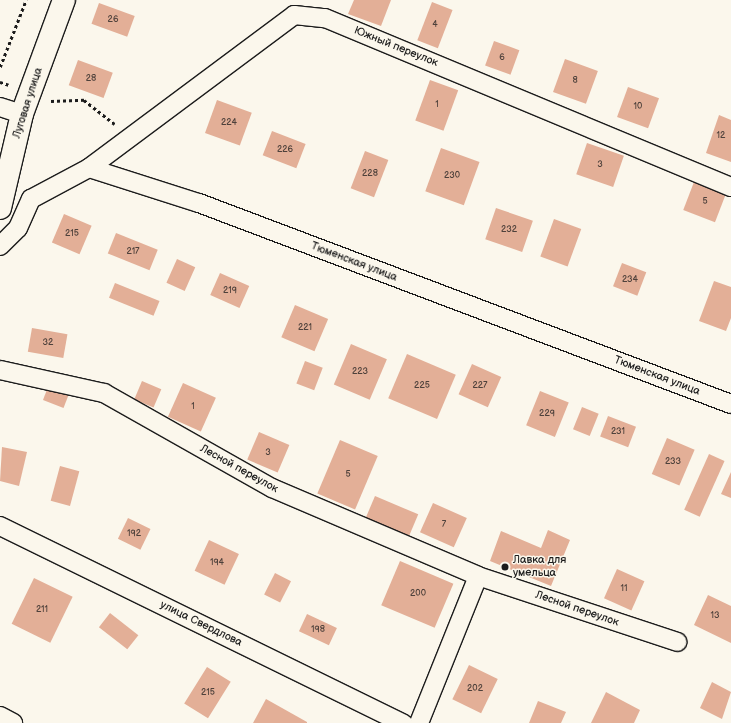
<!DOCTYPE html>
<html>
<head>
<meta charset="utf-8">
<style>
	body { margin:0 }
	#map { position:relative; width:731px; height:723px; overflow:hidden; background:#fbf7ec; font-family:"Balsamiq Sans",sans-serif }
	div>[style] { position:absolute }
	.building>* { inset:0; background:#e3af97; transform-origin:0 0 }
	.path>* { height:2.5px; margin-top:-1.25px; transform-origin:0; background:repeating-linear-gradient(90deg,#1c1c1c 0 3px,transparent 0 6px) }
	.roads { filter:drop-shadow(1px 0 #1c1c1c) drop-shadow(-1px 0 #1c1c1c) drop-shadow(0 1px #1c1c1c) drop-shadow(0 -1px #1c1c1c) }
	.minor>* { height:18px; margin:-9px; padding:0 9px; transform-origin:9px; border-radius:9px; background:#fbf7ec }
	.secondary>* { height:22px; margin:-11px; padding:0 11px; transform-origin:11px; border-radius:11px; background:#fbf7ec }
	.dots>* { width:11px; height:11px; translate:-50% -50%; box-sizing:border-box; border:2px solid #fbf7ec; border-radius:50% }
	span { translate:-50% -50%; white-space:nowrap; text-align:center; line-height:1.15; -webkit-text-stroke:3px #fbf7ec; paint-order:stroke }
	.number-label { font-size:9px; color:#4e413b }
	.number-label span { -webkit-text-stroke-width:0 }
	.street-label { font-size:11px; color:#1c1c1c }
	.poi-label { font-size:11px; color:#1c1c1c }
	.left { translate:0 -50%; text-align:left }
</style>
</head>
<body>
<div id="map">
	<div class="building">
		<div style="clip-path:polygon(354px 0,391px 0,381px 26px,348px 14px)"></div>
		<div style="left:432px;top:2px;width:22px;height:41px;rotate:21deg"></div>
		<div style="left:99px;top:3px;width:38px;height:22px;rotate:20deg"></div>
		<div style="left:494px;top:41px;width:27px;height:26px;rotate:20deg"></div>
		<div style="left:565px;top:59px;width:35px;height:35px;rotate:20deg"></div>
		<div style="left:78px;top:60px;width:37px;height:27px;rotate:20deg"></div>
		<div style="left:430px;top:80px;width:30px;height:43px;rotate:20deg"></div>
		<div style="left:628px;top:87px;width:33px;height:32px;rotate:20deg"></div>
		<div style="left:217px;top:100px;width:37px;height:35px;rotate:20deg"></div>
		<div style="clip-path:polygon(719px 115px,731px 120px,731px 162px,706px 153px)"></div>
		<div style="left:272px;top:131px;width:36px;height:26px;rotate:21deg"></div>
		<div style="left:587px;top:143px;width:39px;height:33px;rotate:19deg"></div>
		<div style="left:441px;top:148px;width:41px;height:46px;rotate:20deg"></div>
		<div style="left:365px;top:151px;width:25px;height:40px;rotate:21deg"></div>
		<div style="left:694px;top:182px;width:34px;height:30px;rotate:21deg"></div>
		<div style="left:496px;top:208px;width:39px;height:33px;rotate:19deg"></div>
		<div style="left:64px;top:214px;width:30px;height:31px;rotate:23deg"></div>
		<div style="left:554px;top:219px;width:29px;height:40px;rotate:20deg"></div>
		<div style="left:116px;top:233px;width:45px;height:22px;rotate:22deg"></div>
		<div style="left:177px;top:259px;width:20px;height:26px;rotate:24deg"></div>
		<div style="left:622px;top:263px;width:26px;height:25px;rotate:21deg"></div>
		<div style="left:220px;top:273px;width:32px;height:24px;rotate:24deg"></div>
		<div style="clip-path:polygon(714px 281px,731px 287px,731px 318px,726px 331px,699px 321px)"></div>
		<div style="left:115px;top:283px;width:48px;height:16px;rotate:22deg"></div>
		<div style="left:295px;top:305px;width:36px;height:35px;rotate:23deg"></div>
		<div style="left:32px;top:328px;width:36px;height:24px;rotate:10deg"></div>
		<div style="left:351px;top:344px;width:39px;height:44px;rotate:23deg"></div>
		<div style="left:407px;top:354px;width:53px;height:48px;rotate:23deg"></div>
		<div style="left:305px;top:361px;width:19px;height:24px;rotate:21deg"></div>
		<div style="left:472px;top:364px;width:32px;height:33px;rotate:24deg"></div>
		<div style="left:142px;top:381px;width:21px;height:20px;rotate:23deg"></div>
		<div style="left:183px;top:383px;width:36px;height:37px;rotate:24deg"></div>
		<div style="left:48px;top:387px;width:22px;height:14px;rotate:21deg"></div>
		<div style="left:540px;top:391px;width:31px;height:37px;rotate:22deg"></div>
		<div style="left:582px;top:407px;width:18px;height:24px;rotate:22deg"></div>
		<div style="left:608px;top:416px;width:30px;height:22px;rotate:21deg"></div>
		<div style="left:259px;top:432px;width:33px;height:30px;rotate:23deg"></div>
		<div style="left:667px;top:438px;width:30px;height:39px;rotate:23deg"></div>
		<div style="left:340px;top:440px;width:41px;height:58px;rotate:23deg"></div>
		<div style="clip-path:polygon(2px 447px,27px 452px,19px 486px,0 481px)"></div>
		<div style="left:709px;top:454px;width:17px;height:61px;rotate:24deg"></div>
		<div style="left:60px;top:466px;width:20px;height:36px;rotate:15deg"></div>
		<div style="clip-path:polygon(731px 472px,731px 498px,721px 494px)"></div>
		<div style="left:375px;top:496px;width:47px;height:26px;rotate:23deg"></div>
		<div style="left:433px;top:503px;width:37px;height:32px;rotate:24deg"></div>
		<div style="left:128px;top:518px;width:25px;height:23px;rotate:26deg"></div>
		<div style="clip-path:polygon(548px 530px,570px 540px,551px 586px,490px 561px,501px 531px,541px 548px)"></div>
		<div style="left:209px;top:540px;width:33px;height:34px;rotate:25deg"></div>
		<div style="left:400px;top:561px;width:58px;height:48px;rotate:23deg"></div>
		<div style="left:617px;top:569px;width:30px;height:32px;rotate:24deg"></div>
		<div style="left:275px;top:573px;width:18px;height:24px;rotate:27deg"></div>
		<div style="left:34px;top:578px;width:43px;height:51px;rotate:26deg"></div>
		<div style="clip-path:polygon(708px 595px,731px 606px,731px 643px,694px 625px)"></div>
		<div style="left:110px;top:613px;width:36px;height:18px;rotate:38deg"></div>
		<div style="left:307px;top:614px;width:33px;height:19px;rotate:25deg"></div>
		<div style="left:469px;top:665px;width:32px;height:38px;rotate:26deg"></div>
		<div style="left:207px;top:667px;width:28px;height:43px;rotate:32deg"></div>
		<div style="clip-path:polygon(712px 682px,731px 692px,722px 719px,700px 708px)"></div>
		<div style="clip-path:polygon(606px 692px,640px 710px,634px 723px,591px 723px)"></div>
		<div style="clip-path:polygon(266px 699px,307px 722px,307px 723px,253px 723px)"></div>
		<div style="clip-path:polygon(538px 701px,566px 712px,561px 723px,529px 723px)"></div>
	</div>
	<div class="path">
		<div style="left:0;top:67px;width:72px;rotate:-68.8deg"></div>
		<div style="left:0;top:82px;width:9px;rotate:18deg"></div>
		<div style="left:51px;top:101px;width:33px;rotate:-2deg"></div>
		<div style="left:84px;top:100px;width:39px;rotate:38deg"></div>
	</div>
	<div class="roads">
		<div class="minor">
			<div style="left:0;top:107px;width:23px;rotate:18deg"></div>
			<div style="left:89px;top:168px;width:256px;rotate:-36.7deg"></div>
			<div style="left:294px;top:15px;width:31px;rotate:6deg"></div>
			<div style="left:325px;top:18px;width:440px;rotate:22.6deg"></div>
			<div style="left:0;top:246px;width:25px;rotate:-45deg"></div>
			<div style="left:18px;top:228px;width:32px;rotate:-66deg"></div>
			<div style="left:31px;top:199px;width:66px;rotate:-28.1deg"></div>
			<div style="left:89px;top:168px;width:115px;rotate:17.7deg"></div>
			<div style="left:199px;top:203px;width:569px;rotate:20.7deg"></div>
			<div style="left:0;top:370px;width:107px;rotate:12.5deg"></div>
			<div style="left:104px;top:393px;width:193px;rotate:29.5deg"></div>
			<div style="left:272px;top:488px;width:224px;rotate:23.1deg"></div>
			<div style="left:478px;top:576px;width:210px;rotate:18.3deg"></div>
			<div style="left:0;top:526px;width:449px;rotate:26.1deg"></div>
			<div style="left:0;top:716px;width:15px;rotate:28deg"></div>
			<div style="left:419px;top:723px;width:158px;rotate:-68.1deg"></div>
		</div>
		<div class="secondary">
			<div style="left:0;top:208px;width:97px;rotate:-76.8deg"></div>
			<div style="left:22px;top:114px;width:121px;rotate:-69.8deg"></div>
		</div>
	</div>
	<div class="dots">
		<div style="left:505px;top:567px;background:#1c1c1c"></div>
	</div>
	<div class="number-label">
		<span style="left:113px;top:20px">26</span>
		<span style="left:435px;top:25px">4</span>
		<span style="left:502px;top:58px">6</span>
		<span style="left:91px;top:79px">28</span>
		<span style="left:575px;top:81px">8</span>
		<span style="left:437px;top:105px">1</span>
		<span style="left:638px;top:107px">10</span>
		<span style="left:229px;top:123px">224</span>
		<span style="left:721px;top:136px">12</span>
		<span style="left:285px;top:150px">226</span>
		<span style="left:600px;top:165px">3</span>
		<span style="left:370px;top:174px">228</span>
		<span style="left:452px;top:176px">230</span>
		<span style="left:705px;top:202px">5</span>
		<span style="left:509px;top:230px">232</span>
		<span style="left:72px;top:234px">215</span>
		<span style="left:133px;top:252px">217</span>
		<span style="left:630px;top:280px">234</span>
		<span style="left:230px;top:291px">219</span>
		<span style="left:305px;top:328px">221</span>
		<span style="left:48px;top:343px">32</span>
		<span style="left:360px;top:372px">223</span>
		<span style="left:422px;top:386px">225</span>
		<span style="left:480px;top:386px">227</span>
		<span style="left:193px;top:407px">1</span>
		<span style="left:547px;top:414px">229</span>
		<span style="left:618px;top:432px">231</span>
		<span style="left:268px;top:453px">3</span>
		<span style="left:673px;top:462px">233</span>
		<span style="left:348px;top:475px">5</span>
		<span style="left:444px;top:525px">7</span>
		<span style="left:134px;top:534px">192</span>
		<span style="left:217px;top:563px">194</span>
		<span style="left:624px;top:589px">11</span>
		<span style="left:418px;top:594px">200</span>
		<span style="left:42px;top:610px">211</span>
		<span style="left:715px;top:616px">13</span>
		<span style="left:318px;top:630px">198</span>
		<span style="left:475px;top:689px">202</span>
		<span style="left:208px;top:693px">215</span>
	</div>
	<div class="street-label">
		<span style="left:396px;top:47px;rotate:22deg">Южный переулок</span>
		<span style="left:28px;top:103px;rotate:-72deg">Луговая улица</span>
		<span style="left:354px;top:262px;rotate:21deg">Тюменская улица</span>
		<span style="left:657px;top:376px;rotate:21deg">Тюменская улица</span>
		<span style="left:239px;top:469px;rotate:29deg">Лесной переулок</span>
		<span style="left:577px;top:609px;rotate:19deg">Лесной переулок</span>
		<span style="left:201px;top:624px;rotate:26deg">улица Свердлова</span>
	</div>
	<div class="poi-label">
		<span class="left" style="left:513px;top:567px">Лавка для<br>умельца</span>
	</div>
</div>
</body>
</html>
